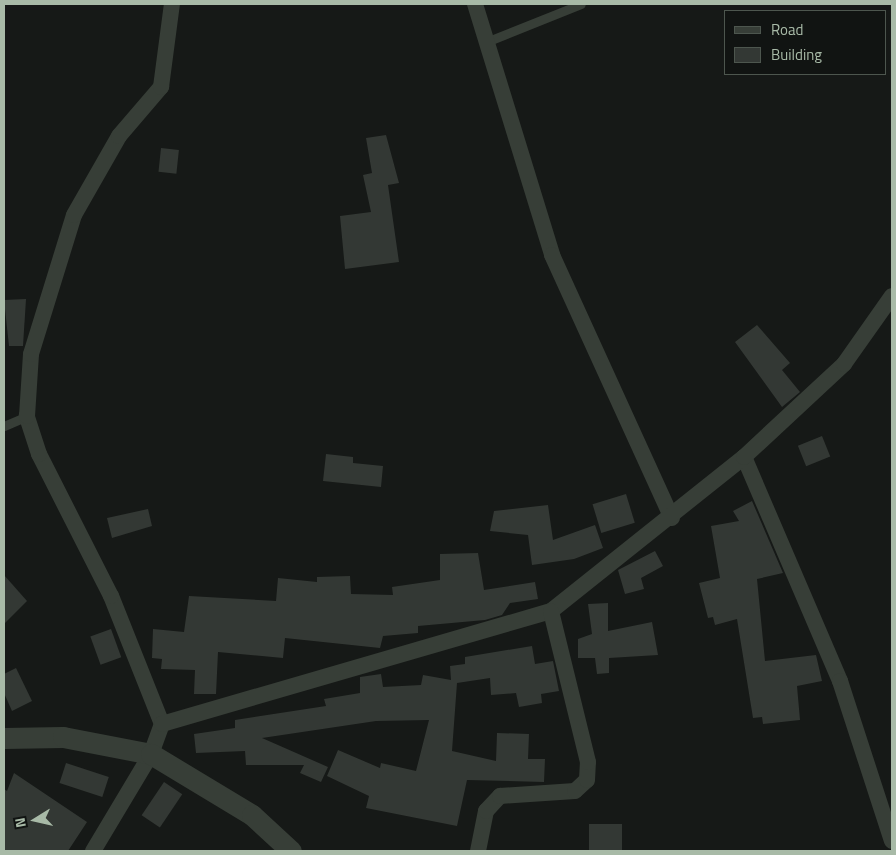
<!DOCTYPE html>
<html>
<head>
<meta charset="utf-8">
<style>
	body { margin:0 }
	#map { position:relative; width:896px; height:855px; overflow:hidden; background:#161917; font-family:"Titillium Web",sans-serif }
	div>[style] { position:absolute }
	.building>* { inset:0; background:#333834; transform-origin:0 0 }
	.service>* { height:9px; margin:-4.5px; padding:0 4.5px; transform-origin:4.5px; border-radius:4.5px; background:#373e37 }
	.minor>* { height:16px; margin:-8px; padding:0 8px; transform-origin:8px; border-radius:8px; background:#373e37 }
	.tertiary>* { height:21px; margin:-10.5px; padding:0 10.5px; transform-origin:10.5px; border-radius:10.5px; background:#373e37 }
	span { translate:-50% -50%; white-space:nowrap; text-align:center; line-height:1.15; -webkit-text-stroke:4px #111412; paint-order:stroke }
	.frame { position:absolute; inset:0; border:5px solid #a8baa7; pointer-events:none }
	.legend { position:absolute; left:724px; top:10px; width:162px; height:65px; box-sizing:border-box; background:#111412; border:1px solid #4d564e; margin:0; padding:6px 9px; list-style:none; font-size:15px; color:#a8baa7 }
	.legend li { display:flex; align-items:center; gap:10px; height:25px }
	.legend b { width:25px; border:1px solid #4d564e }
	.north { position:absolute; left:10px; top:795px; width:50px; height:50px; -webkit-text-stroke:4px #111412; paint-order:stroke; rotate:260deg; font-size:14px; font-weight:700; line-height:20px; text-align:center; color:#a8baa7 }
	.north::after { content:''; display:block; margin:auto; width:18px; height:22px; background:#a8baa7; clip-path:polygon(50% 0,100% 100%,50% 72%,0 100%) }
</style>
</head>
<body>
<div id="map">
	<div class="building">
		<div style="clip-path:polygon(386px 135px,399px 183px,388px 185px,399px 262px,345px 269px,340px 216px,371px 212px,363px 175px,372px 173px,366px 138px)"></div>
		<div style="left:161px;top:148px;width:18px;height:24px;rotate:6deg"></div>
		<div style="clip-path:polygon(26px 299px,23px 346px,9px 346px,4px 300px)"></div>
		<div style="clip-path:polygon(757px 325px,790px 363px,782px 370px,800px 392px,782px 407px,735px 342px)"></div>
		<div style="left:822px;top:436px;width:22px;height:26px;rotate:68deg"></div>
		<div style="clip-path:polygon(326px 454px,353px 457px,353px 463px,383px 466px,381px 487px,323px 481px)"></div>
		<div style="left:626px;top:494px;width:30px;height:35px;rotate:73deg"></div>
		<div style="clip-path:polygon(752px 501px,783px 573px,757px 579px,765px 661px,816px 655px,822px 681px,797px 686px,800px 720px,763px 724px,762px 717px,753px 718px,737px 619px,715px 625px,713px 617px,708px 618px,699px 583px,720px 578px,711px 526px,739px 521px,733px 511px)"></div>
		<div style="clip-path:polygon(548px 505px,553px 540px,595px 525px,603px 548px,574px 559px,532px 565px,528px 535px,490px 531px,494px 511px)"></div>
		<div style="clip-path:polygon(148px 509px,152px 526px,112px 538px,107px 518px)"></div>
		<div style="clip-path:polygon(655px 551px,663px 566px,641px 578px,644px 589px,625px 594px,618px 570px)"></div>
		<div style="clip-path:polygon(478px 553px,484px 590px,535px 582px,538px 599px,510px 603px,502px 615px,485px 620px,418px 626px,418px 633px,383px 636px,380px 648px,285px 638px,283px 658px,218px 652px,216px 694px,194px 694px,195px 670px,161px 669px,162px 659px,152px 658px,153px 629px,184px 632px,189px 596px,276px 601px,278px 578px,317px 582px,317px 577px,350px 576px,351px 594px,393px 595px,392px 587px,440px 580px,440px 554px)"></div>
		<div style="clip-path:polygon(4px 575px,27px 601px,4px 624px)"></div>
		<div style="clip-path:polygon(608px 603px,608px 631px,652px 622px,658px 655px,609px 658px,609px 673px,597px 674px,595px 658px,578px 658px,578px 639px,592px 634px,588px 604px)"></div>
		<div style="left:111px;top:629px;width:30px;height:22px;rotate:70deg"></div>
		<div style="clip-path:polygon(532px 646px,535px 664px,553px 661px,559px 691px,541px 694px,542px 703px,519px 707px,516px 693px,491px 695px,490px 678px,457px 683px,452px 751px,496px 761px,497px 733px,529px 734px,528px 759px,545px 759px,544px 782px,467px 780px,457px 826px,366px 808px,369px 796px,327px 776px,338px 750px,380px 768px,381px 763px,416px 771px,429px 720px,376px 721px,262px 738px,328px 767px,321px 782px,300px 773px,304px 765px,246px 765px,245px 751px,196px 753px,194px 734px,235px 728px,235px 720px,326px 706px,324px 699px,360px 693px,360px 677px,381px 674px,383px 687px,421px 685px,423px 675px,451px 680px,450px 666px,465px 664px,465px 657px)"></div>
		<div style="clip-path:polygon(16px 668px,32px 701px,12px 711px,4px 693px,4px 674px)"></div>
		<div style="left:66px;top:763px;width:45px;height:21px;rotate:18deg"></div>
		<div style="clip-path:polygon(14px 773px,87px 822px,68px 851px,4px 851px,4px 789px,7px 791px)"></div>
		<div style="left:164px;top:782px;width:22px;height:40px;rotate:34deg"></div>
		<div style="left:622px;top:824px;width:27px;height:33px;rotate:90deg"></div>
	</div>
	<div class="service">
		<div style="left:486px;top:42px;width:102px;rotate:-21.8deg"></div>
		<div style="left:4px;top:426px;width:25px;rotate:-23deg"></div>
	</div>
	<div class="minor">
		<div style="left:475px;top:4px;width:263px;rotate:72.9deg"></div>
		<div style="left:552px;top:255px;width:289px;rotate:65.5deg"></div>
		<div style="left:744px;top:457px;width:244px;rotate:66.8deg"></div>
		<div style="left:840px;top:681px;width:168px;rotate:72deg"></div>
		<div style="left:162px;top:724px;width:138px;rotate:-111.7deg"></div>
		<div style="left:111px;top:596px;width:159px;rotate:-116.9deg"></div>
		<div style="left:39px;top:454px;width:40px;rotate:-108deg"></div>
		<div style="left:27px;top:416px;width:62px;rotate:-86.3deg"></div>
		<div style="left:31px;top:354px;width:145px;rotate:-72.8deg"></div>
		<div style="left:74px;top:215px;width:91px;rotate:-60.3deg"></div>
		<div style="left:119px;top:136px;width:65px;rotate:-49.4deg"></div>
		<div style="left:161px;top:87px;width:84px;rotate:-82.5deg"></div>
		<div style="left:93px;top:851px;width:113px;rotate:-59.1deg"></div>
		<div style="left:151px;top:754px;width:32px;rotate:-70deg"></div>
		<div style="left:162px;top:724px;width:405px;rotate:-16.2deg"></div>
		<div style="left:551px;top:611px;width:247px;rotate:-38.6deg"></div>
		<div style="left:744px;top:457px;width:137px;rotate:-42.9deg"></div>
		<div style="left:844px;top:364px;width:83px;rotate:-54.8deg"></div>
		<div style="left:478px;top:851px;width:41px;rotate:-78.7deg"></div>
		<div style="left:486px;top:811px;width:21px;rotate:-47deg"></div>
		<div style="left:500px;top:796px;width:75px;rotate:-3.8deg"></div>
		<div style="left:575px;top:791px;width:16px;rotate:-43deg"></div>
		<div style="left:587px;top:780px;width:18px;rotate:-87deg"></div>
		<div style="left:588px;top:762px;width:155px;rotate:-103.8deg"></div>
	</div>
	<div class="tertiary">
		<div style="left:4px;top:738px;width:59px;rotate:-1deg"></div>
		<div style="left:63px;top:737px;width:90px;rotate:10.9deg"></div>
		<div style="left:151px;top:754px;width:118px;rotate:31.1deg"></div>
		<div style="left:252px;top:815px;width:53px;rotate:42.7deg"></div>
	</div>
	<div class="frame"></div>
	<ul class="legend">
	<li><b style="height:6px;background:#373e37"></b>Road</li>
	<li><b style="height:14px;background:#333834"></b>Building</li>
	</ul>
	<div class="north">N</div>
</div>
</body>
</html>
